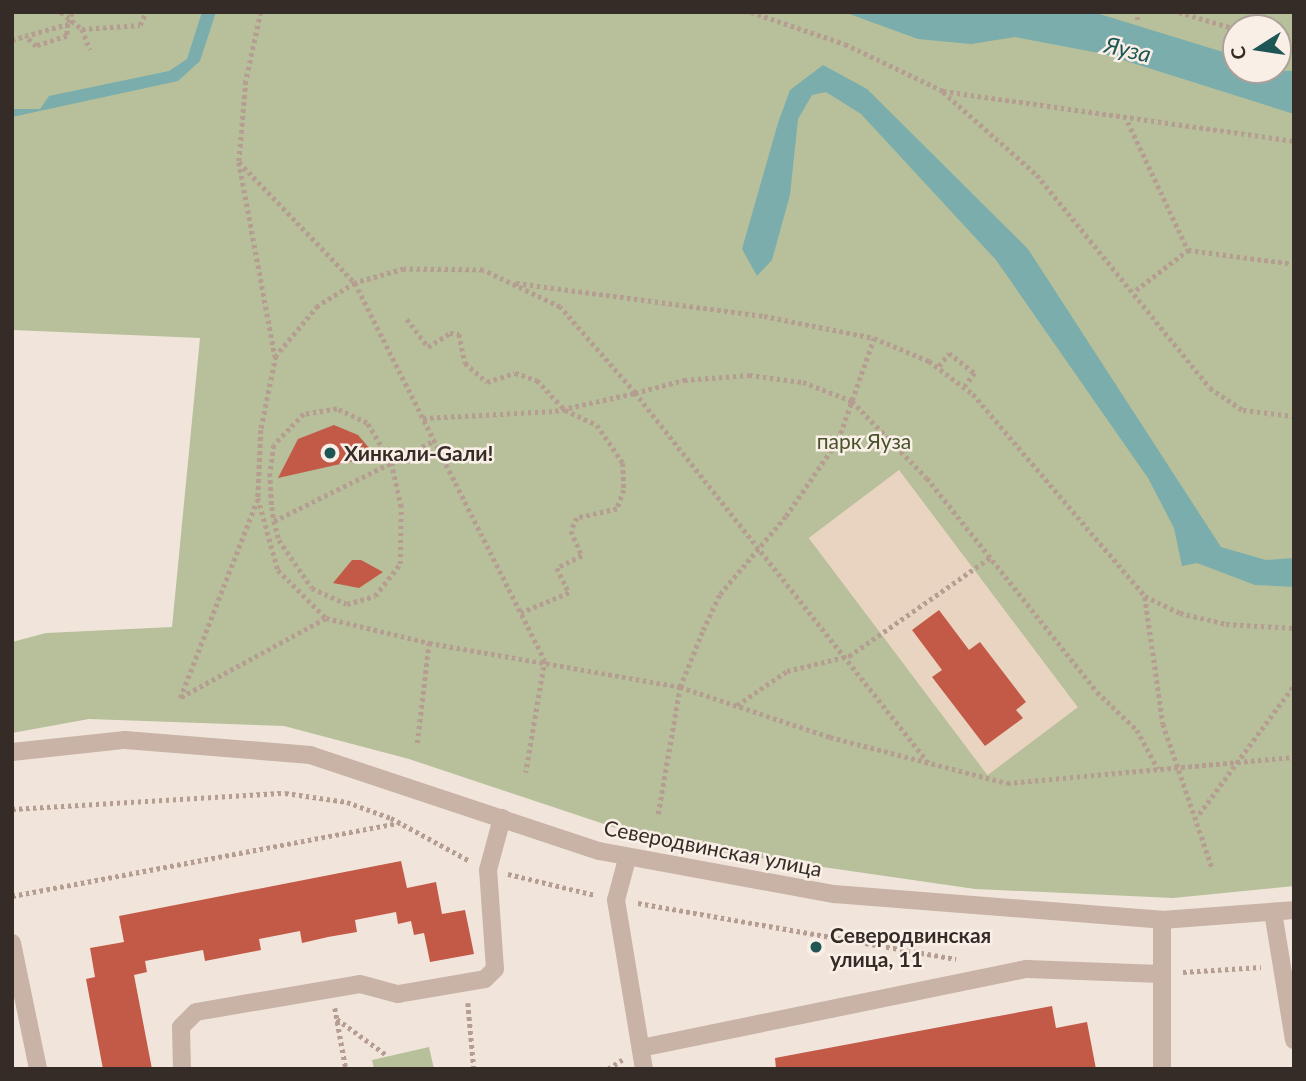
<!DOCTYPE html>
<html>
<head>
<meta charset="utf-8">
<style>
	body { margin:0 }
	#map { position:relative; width:1306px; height:1081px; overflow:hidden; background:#f1e5db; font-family:Lato,sans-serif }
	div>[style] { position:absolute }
	.green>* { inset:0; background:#b7c09b }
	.plaza>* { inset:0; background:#e9d4c2; transform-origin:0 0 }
	.water>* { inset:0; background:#7aadab }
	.building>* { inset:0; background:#c35a47 }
	.path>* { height:4.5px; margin-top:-2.25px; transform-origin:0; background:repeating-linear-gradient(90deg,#b59d91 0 3.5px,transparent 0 7px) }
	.minor>* { height:18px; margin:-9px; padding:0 9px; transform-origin:9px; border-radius:9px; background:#c9b3a7 }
	.dots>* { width:19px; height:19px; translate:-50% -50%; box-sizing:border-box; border:4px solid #f9efe7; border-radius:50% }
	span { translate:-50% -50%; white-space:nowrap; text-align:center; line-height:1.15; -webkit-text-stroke:5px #f9efe7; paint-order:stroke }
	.park-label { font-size:21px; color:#48532c }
	.poi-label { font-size:21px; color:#352b27; font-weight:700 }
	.left { translate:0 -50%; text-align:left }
	.street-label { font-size:21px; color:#352b27 }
	.water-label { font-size:23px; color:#1e5655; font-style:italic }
	.frame { position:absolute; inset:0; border:14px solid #352b27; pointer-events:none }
	.north { position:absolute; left:1222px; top:14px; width:70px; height:70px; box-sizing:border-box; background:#f9efe7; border:2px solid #aba19a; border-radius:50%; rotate:258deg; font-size:19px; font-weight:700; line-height:28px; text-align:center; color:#352b27 }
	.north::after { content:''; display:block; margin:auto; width:24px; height:32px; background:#1e5655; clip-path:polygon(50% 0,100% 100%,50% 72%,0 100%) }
</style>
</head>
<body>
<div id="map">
	<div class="green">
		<div style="clip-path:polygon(evenodd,12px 12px,1294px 12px,1294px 886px,1173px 898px,975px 889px,664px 844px,409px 759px,284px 726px,89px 719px,12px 733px,12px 642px,46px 633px,172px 627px,200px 338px,12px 330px,12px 12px,1236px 28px,1278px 28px,1278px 70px,1236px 70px,1236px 28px)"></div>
		<div style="clip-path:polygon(429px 1047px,434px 1069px,374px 1069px,372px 1060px)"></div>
	</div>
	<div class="plaza">
		<div style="left:899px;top:470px;width:297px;height:113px;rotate:53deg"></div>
	</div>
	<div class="water">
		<div style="clip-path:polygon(202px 12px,216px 12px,200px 61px,178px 81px,12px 117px,12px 109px,40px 109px,49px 96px,169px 71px,187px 59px)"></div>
		<div style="clip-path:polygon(844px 12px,1093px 12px,1236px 56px,1236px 70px,1294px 71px,1294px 114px,1104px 54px,1015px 37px,971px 44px,918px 39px)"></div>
		<div style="clip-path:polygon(823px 65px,867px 89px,1028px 249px,1221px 547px,1266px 560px,1294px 558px,1294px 587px,1255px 585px,1197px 563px,1182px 566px,1174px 528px,1148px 478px,996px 260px,861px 114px,826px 92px,812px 95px,798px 119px,790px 195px,772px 260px,757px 276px,742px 249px,778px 123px,790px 90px)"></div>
	</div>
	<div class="building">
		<div style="clip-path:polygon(334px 425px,358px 435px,376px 456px,278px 478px,298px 439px)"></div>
		<div style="clip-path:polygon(352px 560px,361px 560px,383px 572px,359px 588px,333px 583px)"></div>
		<div style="clip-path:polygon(939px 610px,969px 650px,980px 642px,1026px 702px,1016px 710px,1023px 718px,985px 746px,932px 677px,942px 670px,912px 630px)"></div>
		<div style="clip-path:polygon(401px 861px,407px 888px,436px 882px,442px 914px,465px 910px,474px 954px,430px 962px,424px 933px,414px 935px,411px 921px,398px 924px,396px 912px,355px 920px,357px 932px,328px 937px,302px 943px,300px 931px,259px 939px,261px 950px,205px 961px,203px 950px,145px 961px,147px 972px,134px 975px,152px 1069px,103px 1069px,86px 979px,95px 977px,90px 948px,124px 942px,119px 916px)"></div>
		<div style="clip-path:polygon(1052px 1006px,1056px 1028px,1087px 1022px,1096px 1069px,776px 1069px,775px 1058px)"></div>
	</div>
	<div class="path">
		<div style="left:61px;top:12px;width:27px;rotate:39deg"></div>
		<div style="left:82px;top:29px;width:22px;rotate:69deg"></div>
		<div style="left:261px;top:12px;width:71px;rotate:102.3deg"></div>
		<div style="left:246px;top:81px;width:81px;rotate:94.9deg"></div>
		<div style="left:239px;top:162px;width:197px;rotate:79.5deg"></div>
		<div style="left:751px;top:12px;width:99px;rotate:18.8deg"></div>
		<div style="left:845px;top:44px;width:109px;rotate:25.6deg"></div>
		<div style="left:943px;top:91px;width:355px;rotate:8.1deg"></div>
		<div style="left:1179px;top:12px;width:59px;rotate:16.6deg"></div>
		<div style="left:1137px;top:20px;width:8px;rotate:-83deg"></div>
		<div style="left:69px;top:23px;width:11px;rotate:-75deg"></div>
		<div style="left:82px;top:29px;width:58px;rotate:-3.9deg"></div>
		<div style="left:140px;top:25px;width:14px;rotate:-65deg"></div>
		<div style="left:1278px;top:34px;width:16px;rotate:7deg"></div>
		<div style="left:12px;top:40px;width:14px;rotate:-17deg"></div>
		<div style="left:25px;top:36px;width:45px;rotate:-15.6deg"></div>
		<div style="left:68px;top:24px;width:12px;rotate:95deg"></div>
		<div style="left:67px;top:36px;width:33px;rotate:162deg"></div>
		<div style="left:36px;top:46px;width:15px;rotate:-138deg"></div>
		<div style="left:943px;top:92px;width:125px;rotate:41.4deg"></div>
		<div style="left:1037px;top:175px;width:274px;rotate:50.9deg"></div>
		<div style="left:1210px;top:388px;width:40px;rotate:34deg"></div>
		<div style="left:1243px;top:410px;width:51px;rotate:6.7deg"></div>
		<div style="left:1128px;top:122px;width:141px;rotate:64.9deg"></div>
		<div style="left:1188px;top:250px;width:107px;rotate:7.5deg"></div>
		<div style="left:239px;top:162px;width:168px;rotate:46.2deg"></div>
		<div style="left:355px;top:283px;width:422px;rotate:63.3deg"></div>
		<div style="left:545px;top:660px;width:114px;rotate:99.6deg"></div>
		<div style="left:516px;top:283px;width:250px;rotate:7.6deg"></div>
		<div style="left:764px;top:316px;width:112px;rotate:11.3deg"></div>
		<div style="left:874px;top:338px;width:60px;rotate:22.7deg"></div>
		<div style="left:929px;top:361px;width:55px;rotate:36.9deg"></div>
		<div style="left:973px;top:394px;width:265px;rotate:49.6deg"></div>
		<div style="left:1145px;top:596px;width:39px;rotate:26deg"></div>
		<div style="left:1180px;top:613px;width:47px;rotate:13.4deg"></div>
		<div style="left:1226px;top:624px;width:68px;rotate:3.4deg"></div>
		<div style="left:1136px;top:290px;width:66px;rotate:-37.6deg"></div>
		<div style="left:407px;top:319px;width:35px;rotate:53deg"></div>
		<div style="left:428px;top:347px;width:26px;rotate:-32deg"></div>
		<div style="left:450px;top:333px;width:9px;rotate:6deg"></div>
		<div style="left:459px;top:334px;width:30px;rotate:78deg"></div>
		<div style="left:465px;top:363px;width:29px;rotate:41deg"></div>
		<div style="left:487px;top:382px;width:29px;rotate:-18deg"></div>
		<div style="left:515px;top:373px;width:23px;rotate:18deg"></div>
		<div style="left:537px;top:380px;width:41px;rotate:47deg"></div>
		<div style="left:565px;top:410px;width:35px;rotate:25deg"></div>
		<div style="left:597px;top:425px;width:46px;rotate:55.6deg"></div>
		<div style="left:623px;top:463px;width:27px;rotate:88deg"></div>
		<div style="left:624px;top:490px;width:20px;rotate:110deg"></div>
		<div style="left:617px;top:509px;width:41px;rotate:167.3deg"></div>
		<div style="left:577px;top:518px;width:14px;rotate:115deg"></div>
		<div style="left:571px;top:531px;width:27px;rotate:66deg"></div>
		<div style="left:582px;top:556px;width:28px;rotate:154deg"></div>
		<div style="left:557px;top:568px;width:28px;rotate:64deg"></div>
		<div style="left:569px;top:593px;width:52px;rotate:157.4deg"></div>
		<div style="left:939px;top:366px;width:16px;rotate:-52deg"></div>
		<div style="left:949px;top:353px;width:33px;rotate:38deg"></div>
		<div style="left:975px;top:373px;width:16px;rotate:128deg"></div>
		<div style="left:423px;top:418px;width:132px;rotate:-3deg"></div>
		<div style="left:555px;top:411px;width:82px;rotate:-12.7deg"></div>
		<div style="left:635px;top:393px;width:114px;rotate:-131.1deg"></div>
		<div style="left:560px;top:307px;width:85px;rotate:-154.3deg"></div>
		<div style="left:483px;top:270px;width:79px;rotate:-179.3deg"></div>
		<div style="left:404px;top:269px;width:51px;rotate:164.1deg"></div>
		<div style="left:355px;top:283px;width:44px;rotate:148.1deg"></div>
		<div style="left:318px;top:306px;width:65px;rotate:130deg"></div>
		<div style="left:276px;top:356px;width:76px;rotate:101.5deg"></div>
		<div style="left:261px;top:430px;width:68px;rotate:92.5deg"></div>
		<div style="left:258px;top:498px;width:75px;rotate:74.5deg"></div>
		<div style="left:278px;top:570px;width:68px;rotate:45deg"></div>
		<div style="left:326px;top:618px;width:106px;rotate:13.6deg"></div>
		<div style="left:429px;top:643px;width:255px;rotate:9.9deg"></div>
		<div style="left:680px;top:687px;width:158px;rotate:18.4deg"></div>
		<div style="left:830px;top:737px;width:183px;rotate:14.6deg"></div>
		<div style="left:1007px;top:783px;width:288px;rotate:-5.2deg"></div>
		<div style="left:274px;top:521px;width:131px;rotate:-26.4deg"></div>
		<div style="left:391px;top:463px;width:47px;rotate:-121deg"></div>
		<div style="left:367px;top:423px;width:33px;rotate:-155deg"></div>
		<div style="left:337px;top:409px;width:33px;rotate:171deg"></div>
		<div style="left:304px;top:414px;width:43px;rotate:134.1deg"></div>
		<div style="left:274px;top:445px;width:28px;rotate:98deg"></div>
		<div style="left:270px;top:473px;width:34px;rotate:87deg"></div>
		<div style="left:272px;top:507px;width:14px;rotate:82deg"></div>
		<div style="left:274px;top:521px;width:20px;rotate:75deg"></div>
		<div style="left:279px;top:540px;width:58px;rotate:55.5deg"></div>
		<div style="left:312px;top:588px;width:38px;rotate:25deg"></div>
		<div style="left:347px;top:604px;width:29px;rotate:-16deg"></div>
		<div style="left:375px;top:596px;width:41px;rotate:-52deg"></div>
		<div style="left:400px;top:564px;width:57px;rotate:-89deg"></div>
		<div style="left:401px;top:507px;width:45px;rotate:-102.8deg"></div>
		<div style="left:391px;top:463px;width:50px;rotate:-27.6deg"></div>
		<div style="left:1145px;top:597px;width:128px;rotate:81.9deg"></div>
		<div style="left:1163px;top:724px;width:151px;rotate:71.1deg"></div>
		<div style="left:181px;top:697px;width:165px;rotate:-28.6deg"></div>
		<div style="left:180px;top:698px;width:212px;rotate:-68.7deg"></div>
		<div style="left:737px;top:705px;width:60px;rotate:-34.2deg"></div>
		<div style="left:787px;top:671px;width:64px;rotate:-13.6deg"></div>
		<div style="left:849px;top:656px;width:173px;rotate:-34.9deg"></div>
		<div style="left:417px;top:743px;width:101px;rotate:-83.2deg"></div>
		<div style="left:928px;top:763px;width:472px;rotate:-128.4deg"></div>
		<div style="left:635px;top:393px;width:51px;rotate:-14.9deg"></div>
		<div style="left:684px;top:380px;width:65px;rotate:-4.4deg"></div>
		<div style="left:749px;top:375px;width:54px;rotate:7.4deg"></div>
		<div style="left:803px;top:382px;width:53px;rotate:21.2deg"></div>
		<div style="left:852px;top:401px;width:107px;rotate:45.8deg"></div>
		<div style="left:927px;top:478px;width:273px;rotate:51.5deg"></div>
		<div style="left:1097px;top:692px;width:55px;rotate:43.5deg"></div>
		<div style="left:1137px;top:730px;width:44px;rotate:61.7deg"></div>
		<div style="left:12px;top:809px;width:273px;rotate:-3.4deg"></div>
		<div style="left:285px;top:793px;width:63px;rotate:8.3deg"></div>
		<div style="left:347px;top:802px;width:47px;rotate:20deg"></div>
		<div style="left:391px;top:818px;width:90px;rotate:28.6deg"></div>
		<div style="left:658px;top:814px;width:129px;rotate:-80.2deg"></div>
		<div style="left:680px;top:687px;width:61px;rotate:-68deg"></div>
		<div style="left:703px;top:630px;width:40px;rotate:-65deg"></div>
		<div style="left:720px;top:594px;width:102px;rotate:-49.8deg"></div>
		<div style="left:786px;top:516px;width:92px;rotate:-55.6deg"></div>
		<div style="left:838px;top:440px;width:108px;rotate:-70.6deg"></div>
		<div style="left:1199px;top:814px;width:160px;rotate:-53.6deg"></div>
		<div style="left:508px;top:874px;width:89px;rotate:13.6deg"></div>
		<div style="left:12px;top:896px;width:395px;rotate:-10.7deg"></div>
		<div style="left:638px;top:903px;width:323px;rotate:10deg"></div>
		<div style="left:1183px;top:972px;width:78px;rotate:-3.7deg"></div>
		<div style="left:468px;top:1003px;width:66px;rotate:84.8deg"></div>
		<div style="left:335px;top:1008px;width:62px;rotate:79.8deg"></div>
		<div style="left:337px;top:1019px;width:63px;rotate:36deg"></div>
		<div style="left:608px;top:1069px;width:17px;rotate:-33deg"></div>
	</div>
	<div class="minor">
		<div style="left:12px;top:752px;width:114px;rotate:-6.1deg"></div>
		<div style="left:125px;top:740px;width:186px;rotate:4.6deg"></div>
		<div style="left:310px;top:755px;width:305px;rotate:18.4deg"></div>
		<div style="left:599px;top:851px;width:239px;rotate:10.4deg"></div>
		<div style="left:834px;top:894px;width:329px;rotate:4.5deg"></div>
		<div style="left:1162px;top:920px;width:132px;rotate:-4.3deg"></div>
		<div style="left:627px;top:859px;width:42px;rotate:105deg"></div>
		<div style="left:616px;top:900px;width:171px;rotate:80.6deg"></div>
		<div style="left:1273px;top:912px;width:130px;rotate:80.7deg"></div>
		<div style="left:12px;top:943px;width:129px;rotate:78.3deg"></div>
		<div style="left:641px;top:1048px;width:394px;rotate:-11.6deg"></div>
		<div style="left:1027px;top:969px;width:134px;rotate:2.1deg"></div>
		<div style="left:182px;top:1069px;width:42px;rotate:-91.4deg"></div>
		<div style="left:181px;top:1027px;width:21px;rotate:-45deg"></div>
		<div style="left:196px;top:1012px;width:166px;rotate:-9.7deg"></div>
		<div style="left:360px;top:984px;width:39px;rotate:15deg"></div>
		<div style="left:398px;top:994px;width:88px;rotate:-9.8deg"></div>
		<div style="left:485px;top:979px;width:14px;rotate:-45deg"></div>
		<div style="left:495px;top:969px;width:99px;rotate:-94deg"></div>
		<div style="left:488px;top:870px;width:54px;rotate:-74.9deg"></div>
		<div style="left:1162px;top:1069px;width:149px;rotate:-90deg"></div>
	</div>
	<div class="dots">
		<div style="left:330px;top:453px;background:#1e5655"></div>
		<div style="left:816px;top:947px;background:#1e5655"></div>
	</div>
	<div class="park-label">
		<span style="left:864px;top:441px">парк Яуза</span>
	</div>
	<div class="poi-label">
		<span class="left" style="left:344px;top:453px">Хинкали-Gали!</span>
		<span class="left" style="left:830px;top:947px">Северодвинская<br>улица, 11</span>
	</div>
	<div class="street-label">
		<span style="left:713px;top:848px;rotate:11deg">Северодвинская улица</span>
	</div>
	<div class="water-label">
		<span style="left:1128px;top:49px;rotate:13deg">Яуза</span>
	</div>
	<div class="frame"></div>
	<div class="north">С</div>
</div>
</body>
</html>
